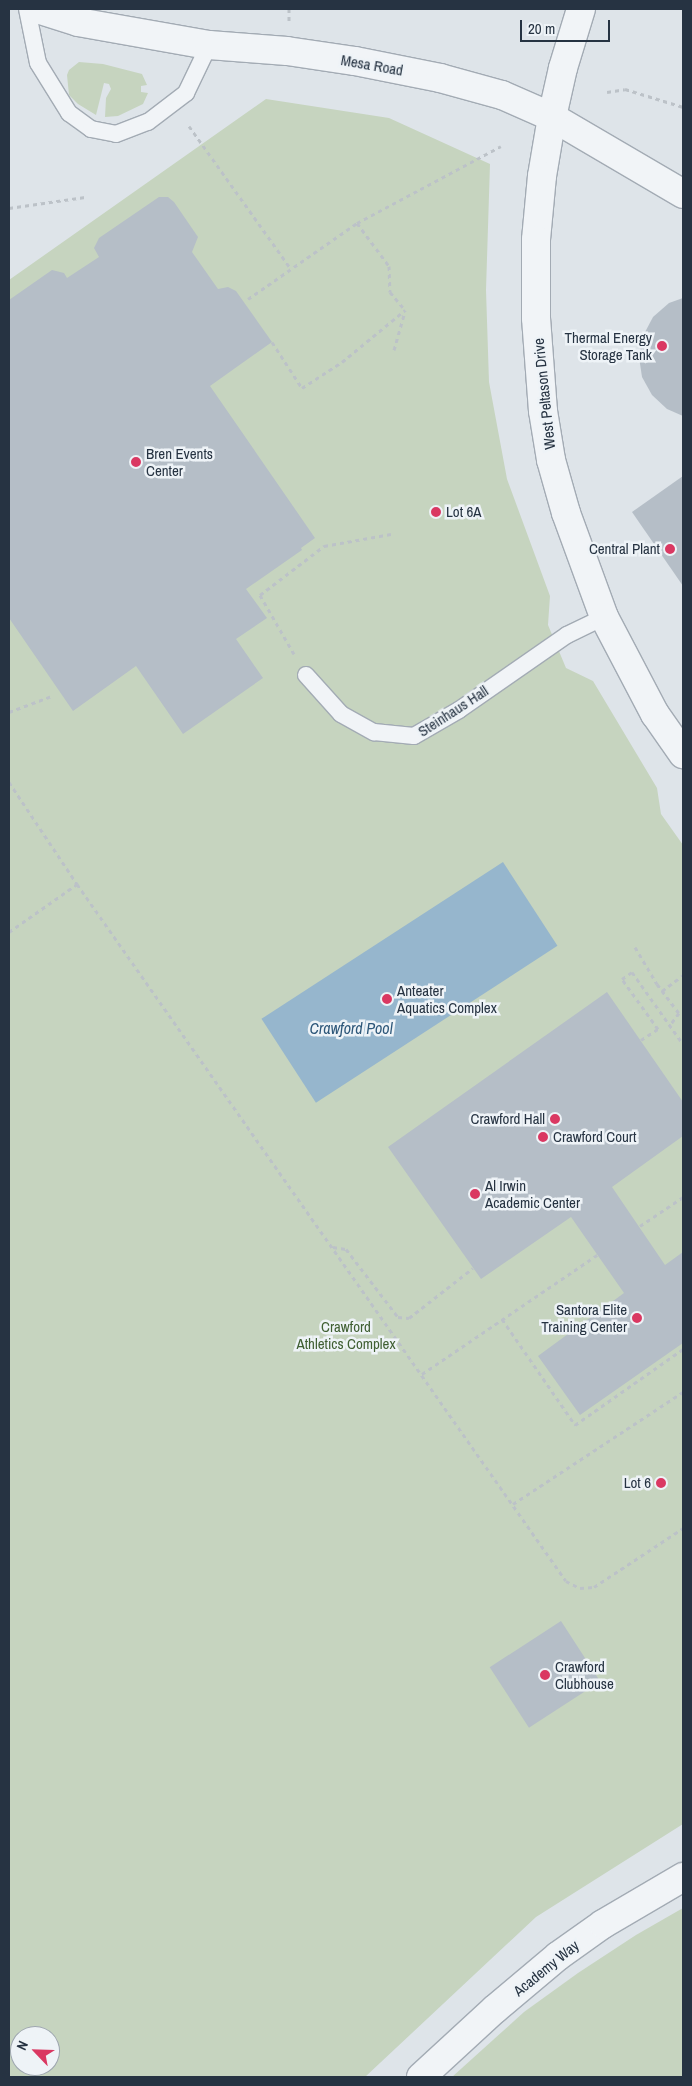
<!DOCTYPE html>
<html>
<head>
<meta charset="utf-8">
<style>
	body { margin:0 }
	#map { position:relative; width:692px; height:2086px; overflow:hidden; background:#dee4e9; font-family:"Archivo Narrow",sans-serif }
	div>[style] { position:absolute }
	.green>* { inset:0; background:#c6d4bf }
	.water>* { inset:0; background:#96b6cd; transform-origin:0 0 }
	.building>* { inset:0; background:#b5bec7; transform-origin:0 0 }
	.path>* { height:3px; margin-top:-1.5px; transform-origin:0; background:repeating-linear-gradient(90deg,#bcc2c8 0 4px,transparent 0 8px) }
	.roads { filter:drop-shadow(1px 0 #a3abb4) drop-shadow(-1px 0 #a3abb4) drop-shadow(0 1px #a3abb4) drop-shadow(0 -1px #a3abb4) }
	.service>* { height:16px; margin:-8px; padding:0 8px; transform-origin:8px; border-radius:8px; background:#f1f4f7 }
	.minor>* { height:28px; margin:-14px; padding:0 14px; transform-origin:14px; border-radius:14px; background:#f1f4f7 }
	.tertiary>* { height:28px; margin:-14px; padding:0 14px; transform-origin:14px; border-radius:14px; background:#f1f4f7 }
	.dots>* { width:14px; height:14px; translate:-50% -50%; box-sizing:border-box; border:2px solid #eef3f7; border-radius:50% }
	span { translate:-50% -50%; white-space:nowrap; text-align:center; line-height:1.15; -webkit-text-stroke:5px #eef3f7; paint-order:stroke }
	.street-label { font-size:15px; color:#263342 }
	.poi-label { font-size:15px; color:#263342 }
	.right { translate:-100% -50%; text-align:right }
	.left { translate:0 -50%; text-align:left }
	.park-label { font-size:15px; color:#3f5f32 }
	.water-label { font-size:16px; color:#2d5779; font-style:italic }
	.frame { position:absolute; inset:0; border:10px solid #263342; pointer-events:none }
	.north { position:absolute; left:10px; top:2026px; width:50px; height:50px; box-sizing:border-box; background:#eef3f7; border:1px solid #9ea6af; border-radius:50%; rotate:294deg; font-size:14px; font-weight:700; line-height:20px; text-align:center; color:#263342 }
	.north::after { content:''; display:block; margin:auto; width:18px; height:22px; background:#da3862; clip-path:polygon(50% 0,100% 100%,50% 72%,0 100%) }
	.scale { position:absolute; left:520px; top:20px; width:90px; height:22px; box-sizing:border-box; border:2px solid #263342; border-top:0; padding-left:6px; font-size:15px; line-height:18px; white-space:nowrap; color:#263342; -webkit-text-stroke:4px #eef3f7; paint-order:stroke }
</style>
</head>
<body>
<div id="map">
	<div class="green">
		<div style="clip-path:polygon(79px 62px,103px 64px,142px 74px,147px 85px,141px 86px,141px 92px,148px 93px,143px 104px,118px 116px,105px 117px,106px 98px,111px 89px,109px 84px,104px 83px,96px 115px,78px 104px,69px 95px,67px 75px,69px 70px)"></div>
		<div style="clip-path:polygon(evenodd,266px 99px,389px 118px,490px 164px,486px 290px,489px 382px,507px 479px,550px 596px,548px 625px,566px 668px,593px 681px,657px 788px,661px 814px,683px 845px,683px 1824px,536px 1917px,365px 2077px,9px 2077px,9px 280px,266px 99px,20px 2036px,50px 2036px,50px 2066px,20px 2066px,20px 2036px)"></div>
		<div style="clip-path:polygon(683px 1908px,683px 2077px,452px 2077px,524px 2012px,578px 1973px,636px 1935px)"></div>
	</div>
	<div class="water">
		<div style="left:503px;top:862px;width:100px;height:288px;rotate:57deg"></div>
	</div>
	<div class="building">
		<div style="clip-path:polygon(159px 197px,168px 197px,174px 202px,198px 237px,192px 252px,218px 289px,228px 287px,236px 291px,272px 342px,210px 386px,315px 538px,301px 548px,302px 550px,246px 589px,267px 618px,236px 639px,263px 678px,183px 734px,136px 666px,73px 711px,9px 618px,9px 300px,52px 270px,64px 273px,67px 278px,99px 257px,94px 248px,99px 238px)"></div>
		<div style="clip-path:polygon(683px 298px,683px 416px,667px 409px,652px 395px,642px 377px,639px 357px,643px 336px,653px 317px,669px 303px)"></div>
		<div style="clip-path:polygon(683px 476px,683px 586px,632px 512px)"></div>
		<div style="clip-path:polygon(607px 992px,683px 1102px,683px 1136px,612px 1187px,665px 1265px,683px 1252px,683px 1343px,580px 1415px,538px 1356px,624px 1293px,571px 1217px,481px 1279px,388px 1147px)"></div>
		<div style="left:561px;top:1621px;width:72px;height:85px;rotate:57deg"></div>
	</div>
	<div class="path">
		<div style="left:289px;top:9px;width:12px;rotate:90deg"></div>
		<div style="left:607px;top:92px;width:18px;rotate:-9deg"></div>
		<div style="left:625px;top:89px;width:61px;rotate:17.2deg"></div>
		<div style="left:189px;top:126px;width:176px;rotate:54.5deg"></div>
		<div style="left:9px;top:208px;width:77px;rotate:-8.2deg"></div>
		<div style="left:357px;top:223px;width:54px;rotate:53.3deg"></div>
		<div style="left:389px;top:266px;width:26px;rotate:88deg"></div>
		<div style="left:390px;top:292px;width:23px;rotate:50deg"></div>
		<div style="left:248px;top:299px;width:133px;rotate:-34.9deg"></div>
		<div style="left:357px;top:223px;width:163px;rotate:-28.1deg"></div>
		<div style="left:272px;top:342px;width:55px;rotate:56.9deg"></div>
		<div style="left:302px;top:388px;width:48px;rotate:-33deg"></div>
		<div style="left:342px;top:362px;width:82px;rotate:-39.5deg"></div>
		<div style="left:394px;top:350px;width:41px;rotate:-74.2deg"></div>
		<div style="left:294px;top:654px;width:68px;rotate:-120deg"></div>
		<div style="left:260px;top:595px;width:81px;rotate:-37.4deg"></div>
		<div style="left:324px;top:546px;width:68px;rotate:-10.2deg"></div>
		<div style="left:9px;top:712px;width:46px;rotate:-20.4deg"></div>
		<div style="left:9px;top:782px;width:123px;rotate:56.3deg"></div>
		<div style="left:77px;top:884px;width:851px;rotate:54.95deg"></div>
		<div style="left:566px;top:1581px;width:16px;rotate:27deg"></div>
		<div style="left:580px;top:1588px;width:14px;rotate:-4deg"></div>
		<div style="left:594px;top:1587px;width:107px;rotate:-33.5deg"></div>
		<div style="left:9px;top:932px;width:83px;rotate:-35.2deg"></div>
		<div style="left:635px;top:947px;width:43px;rotate:59.3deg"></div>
		<div style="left:657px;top:984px;width:36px;rotate:53deg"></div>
		<div style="left:679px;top:1013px;width:15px;rotate:127deg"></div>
		<div style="left:662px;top:991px;width:26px;rotate:-37deg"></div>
		<div style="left:641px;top:1040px;width:20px;rotate:-33deg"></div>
		<div style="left:658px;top:1029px;width:62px;rotate:-125.8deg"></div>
		<div style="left:622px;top:979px;width:12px;rotate:-35deg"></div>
		<div style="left:632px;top:972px;width:88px;rotate:54.7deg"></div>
		<div style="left:640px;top:1226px;width:52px;rotate:-34deg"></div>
		<div style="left:333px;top:1247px;width:13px;rotate:9deg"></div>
		<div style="left:346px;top:1249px;width:86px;rotate:52.6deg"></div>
		<div style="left:398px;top:1317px;width:11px;rotate:5deg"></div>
		<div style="left:409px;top:1318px;width:81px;rotate:-38deg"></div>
		<div style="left:502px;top:1319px;width:129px;rotate:55.4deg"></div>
		<div style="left:575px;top:1425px;width:132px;rotate:-35.1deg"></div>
		<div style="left:422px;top:1374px;width:212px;rotate:-34.2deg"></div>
		<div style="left:513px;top:1504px;width:204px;rotate:-33.4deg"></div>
	</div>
	<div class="roads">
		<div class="service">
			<div style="left:27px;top:9px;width:55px;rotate:78.5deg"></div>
			<div style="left:38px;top:63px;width:59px;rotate:58.2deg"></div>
			<div style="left:69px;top:113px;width:27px;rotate:36deg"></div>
			<div style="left:91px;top:129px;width:25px;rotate:11deg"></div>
			<div style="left:116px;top:134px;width:34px;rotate:-21deg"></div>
			<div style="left:148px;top:122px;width:48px;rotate:-37.3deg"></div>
			<div style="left:186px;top:93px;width:53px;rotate:-64.4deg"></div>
			<div style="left:306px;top:675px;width:52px;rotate:48.1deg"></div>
			<div style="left:341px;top:714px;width:38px;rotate:29deg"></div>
			<div style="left:374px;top:732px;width:40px;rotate:5.7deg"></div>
			<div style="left:414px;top:736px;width:52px;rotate:-30deg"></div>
			<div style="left:459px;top:710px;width:131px;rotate:-34.8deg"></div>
			<div style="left:567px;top:635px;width:41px;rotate:-25.9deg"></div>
		</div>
		<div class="minor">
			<div style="left:552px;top:117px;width:152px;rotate:30.4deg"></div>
		</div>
		<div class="tertiary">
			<div style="left:37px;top:9px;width:43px;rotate:17.6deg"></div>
			<div style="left:78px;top:22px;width:133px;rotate:10deg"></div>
			<div style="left:209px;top:45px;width:78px;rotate:4.4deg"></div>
			<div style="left:287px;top:51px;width:69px;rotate:8.4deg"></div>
			<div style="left:355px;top:61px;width:87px;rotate:11.3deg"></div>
			<div style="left:440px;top:78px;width:64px;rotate:15.3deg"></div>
			<div style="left:502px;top:95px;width:55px;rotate:23.7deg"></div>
			<div style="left:581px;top:9px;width:62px;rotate:107deg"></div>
			<div style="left:563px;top:68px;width:50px;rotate:102.7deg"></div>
			<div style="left:552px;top:117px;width:60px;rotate:99.6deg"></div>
			<div style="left:542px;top:176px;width:64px;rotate:95.4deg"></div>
			<div style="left:536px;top:240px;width:78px;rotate:90deg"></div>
			<div style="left:536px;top:318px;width:93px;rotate:85.7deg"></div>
			<div style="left:543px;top:411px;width:50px;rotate:80.7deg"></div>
			<div style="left:551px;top:460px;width:55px;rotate:74.2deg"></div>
			<div style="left:566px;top:513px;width:111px;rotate:69.9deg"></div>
			<div style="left:604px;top:617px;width:110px;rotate:62.3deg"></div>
			<div style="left:655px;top:714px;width:49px;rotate:55deg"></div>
			<div style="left:421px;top:2077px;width:100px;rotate:-42.6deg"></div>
			<div style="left:495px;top:2009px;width:82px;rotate:-40.1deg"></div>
			<div style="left:558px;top:1956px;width:55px;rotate:-35.4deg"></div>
			<div style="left:603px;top:1924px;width:93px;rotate:-30.4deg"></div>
		</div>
	</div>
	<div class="dots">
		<div style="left:662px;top:346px;background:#da3862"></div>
		<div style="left:136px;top:462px;background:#da3862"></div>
		<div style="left:436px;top:512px;background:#da3862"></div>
		<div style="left:670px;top:549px;background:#da3862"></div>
		<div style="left:387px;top:999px;background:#da3862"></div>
		<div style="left:555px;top:1119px;background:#da3862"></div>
		<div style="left:543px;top:1137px;background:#da3862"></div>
		<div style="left:475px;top:1194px;background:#da3862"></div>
		<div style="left:637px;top:1318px;background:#da3862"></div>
		<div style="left:661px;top:1483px;background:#da3862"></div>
		<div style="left:545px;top:1675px;background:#da3862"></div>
	</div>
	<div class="street-label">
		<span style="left:372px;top:65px;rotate:10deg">Mesa Road</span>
		<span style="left:544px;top:394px;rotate:-96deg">West Peltason Drive</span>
		<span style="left:453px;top:711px;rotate:-33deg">Steinhaus Hall</span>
		<span style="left:546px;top:1968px;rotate:-39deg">Academy Way</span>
	</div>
	<div class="poi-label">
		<span class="right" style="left:652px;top:346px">Thermal Energy<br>Storage Tank</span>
		<span class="left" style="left:146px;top:462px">Bren Events<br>Center</span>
		<span class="left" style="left:446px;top:512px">Lot 6A</span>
		<span class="right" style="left:660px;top:549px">Central Plant</span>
		<span class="left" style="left:397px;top:999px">Anteater<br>Aquatics Complex</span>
		<span class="right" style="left:545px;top:1119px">Crawford Hall</span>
		<span class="left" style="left:553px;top:1137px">Crawford Court</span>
		<span class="left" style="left:485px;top:1194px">Al Irwin<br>Academic Center</span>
		<span class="right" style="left:627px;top:1318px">Santora Elite<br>Training Center</span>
		<span class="right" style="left:651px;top:1483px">Lot 6</span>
		<span class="left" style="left:555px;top:1675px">Crawford<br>Clubhouse</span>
	</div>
	<div class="park-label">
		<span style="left:346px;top:1335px">Crawford<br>Athletics Complex</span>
	</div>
	<div class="water-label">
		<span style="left:351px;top:1028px">Crawford Pool</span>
	</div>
	<div class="frame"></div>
	<div class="north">N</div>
	<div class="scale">20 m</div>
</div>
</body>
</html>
